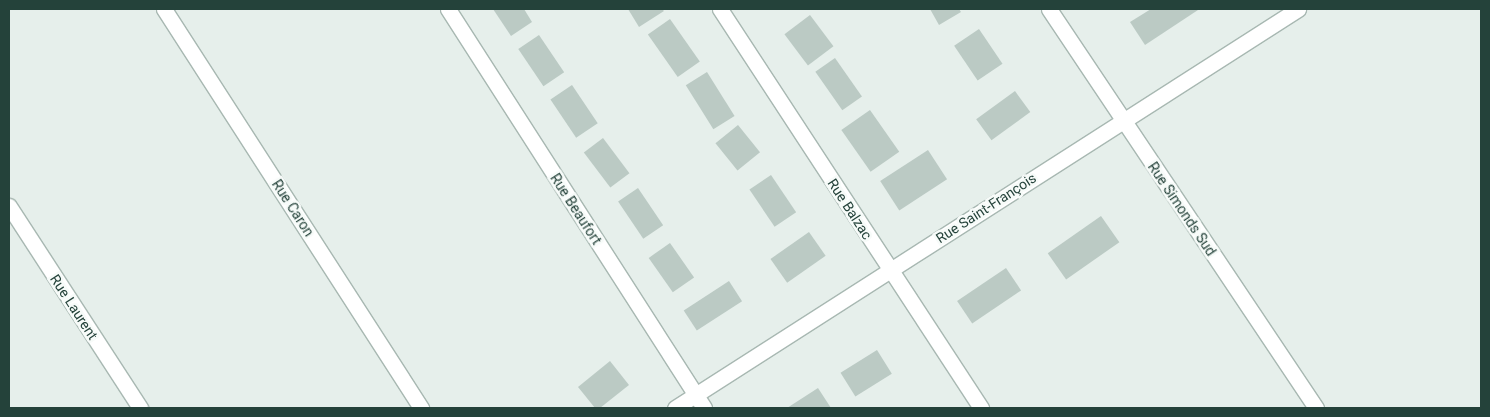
<!DOCTYPE html>
<html>
<head>
<meta charset="utf-8">
<style>
	body { margin:0 }
	#map { position:relative; width:1490px; height:417px; overflow:hidden; background:#e6efeb; font-family:Roboto,sans-serif }
	div>[style] { position:absolute }
	.building>* { inset:0; background:#bbcac4; transform-origin:0 0 }
	.roads { filter:drop-shadow(1px 0 #a8b8b2) drop-shadow(-1px 0 #a8b8b2) drop-shadow(0 1px #a8b8b2) drop-shadow(0 -1px #a8b8b2) }
	.street>* { height:15px; margin:-7.5px; padding:0 7.5px; transform-origin:7.5px; border-radius:7.5px; background:#fff }
	.secondary>* { height:15px; margin:-7.5px; padding:0 7.5px; transform-origin:7.5px; border-radius:7.5px; background:#fff }
	span { translate:-50% -50%; white-space:nowrap; text-align:center; line-height:1.15; -webkit-text-stroke:5px #f7fbf9; paint-order:stroke }
	.street-label { font-size:14px; color:#24423a }
	.frame { position:absolute; inset:0; border:10px solid #24423a; pointer-events:none }
</style>
</head>
<body>
<div id="map">
	<div class="building">
		<div style="clip-path:polygon(493px 9px,524px 9px,532px 22px,511px 36px)"></div>
		<div style="clip-path:polygon(628px 9px,662px 9px,664px 11px,639px 27px)"></div>
		<div style="clip-path:polygon(930px 9px,959px 9px,961px 12px,939px 25px)"></div>
		<div style="clip-path:polygon(1151px 9px,1197px 9px,1198px 10px,1145px 45px,1130px 22px)"></div>
		<div style="left:810px;top:15px;width:39px;height:32px;rotate:53deg"></div>
		<div style="left:670px;top:19px;width:52px;height:27px;rotate:55deg"></div>
		<div style="left:979px;top:29px;width:42px;height:30px;rotate:56deg"></div>
		<div style="left:539px;top:35px;width:45px;height:25px;rotate:56deg"></div>
		<div style="left:835px;top:58px;width:47px;height:24px;rotate:55deg"></div>
		<div style="left:707px;top:72px;width:52px;height:25px;rotate:58deg"></div>
		<div style="left:572px;top:85px;width:46px;height:26px;rotate:56deg"></div>
		<div style="left:1015px;top:91px;width:26px;height:48px;rotate:54deg"></div>
		<div style="left:870px;top:110px;width:51px;height:35px;rotate:55deg"></div>
		<div style="left:738px;top:125px;width:35px;height:29px;rotate:51deg"></div>
		<div style="left:603px;top:138px;width:44px;height:24px;rotate:53deg"></div>
		<div style="left:928px;top:150px;width:35px;height:57px;rotate:57deg"></div>
		<div style="left:771px;top:175px;width:45px;height:26px;rotate:56deg"></div>
		<div style="left:638px;top:188px;width:45px;height:24px;rotate:56deg"></div>
		<div style="left:1101px;top:216px;width:32px;height:65px;rotate:55deg"></div>
		<div style="left:809px;top:232px;width:29px;height:47px;rotate:55deg"></div>
		<div style="left:670px;top:243px;width:42px;height:26px;rotate:55deg"></div>
		<div style="left:1006px;top:268px;width:27px;height:59px;rotate:56deg"></div>
		<div style="left:729px;top:281px;width:24px;height:54px;rotate:57deg"></div>
		<div style="left:877px;top:350px;width:28px;height:43px;rotate:58deg"></div>
		<div style="clip-path:polygon(610px 361px,629px 385px,600px 408px,595px 408px,578px 387px)"></div>
		<div style="clip-path:polygon(818px 388px,831px 408px,787px 408px)"></div>
	</div>
	<div class="roads">
		<div class="street">
			<div style="left:164px;top:9px;width:475px;rotate:57.2deg"></div>
			<div style="left:448px;top:9px;width:474px;rotate:57.3deg"></div>
			<div style="left:720px;top:9px;width:477px;rotate:56.8deg"></div>
			<div style="left:9px;top:206px;width:241px;rotate:57deg"></div>
			<div style="left:675px;top:408px;width:740px;rotate:-32.64deg"></div>
		</div>
		<div class="secondary">
			<div style="left:1049px;top:9px;width:480px;rotate:56.2deg"></div>
		</div>
	</div>
	<div class="street-label">
		<span style="left:293px;top:208px;rotate:57deg">Rue Caron</span>
		<span style="left:986px;top:208px;rotate:-33deg">Rue Saint-François</span>
		<span style="left:576px;top:209px;rotate:57deg">Rue Beaufort</span>
		<span style="left:850px;top:209px;rotate:57deg">Rue Balzac</span>
		<span style="left:1182px;top:209px;rotate:56deg">Rue Simonds Sud</span>
		<span style="left:74px;top:307px;rotate:57deg">Rue Laurent</span>
	</div>
	<div class="frame"></div>
</div>
</body>
</html>
